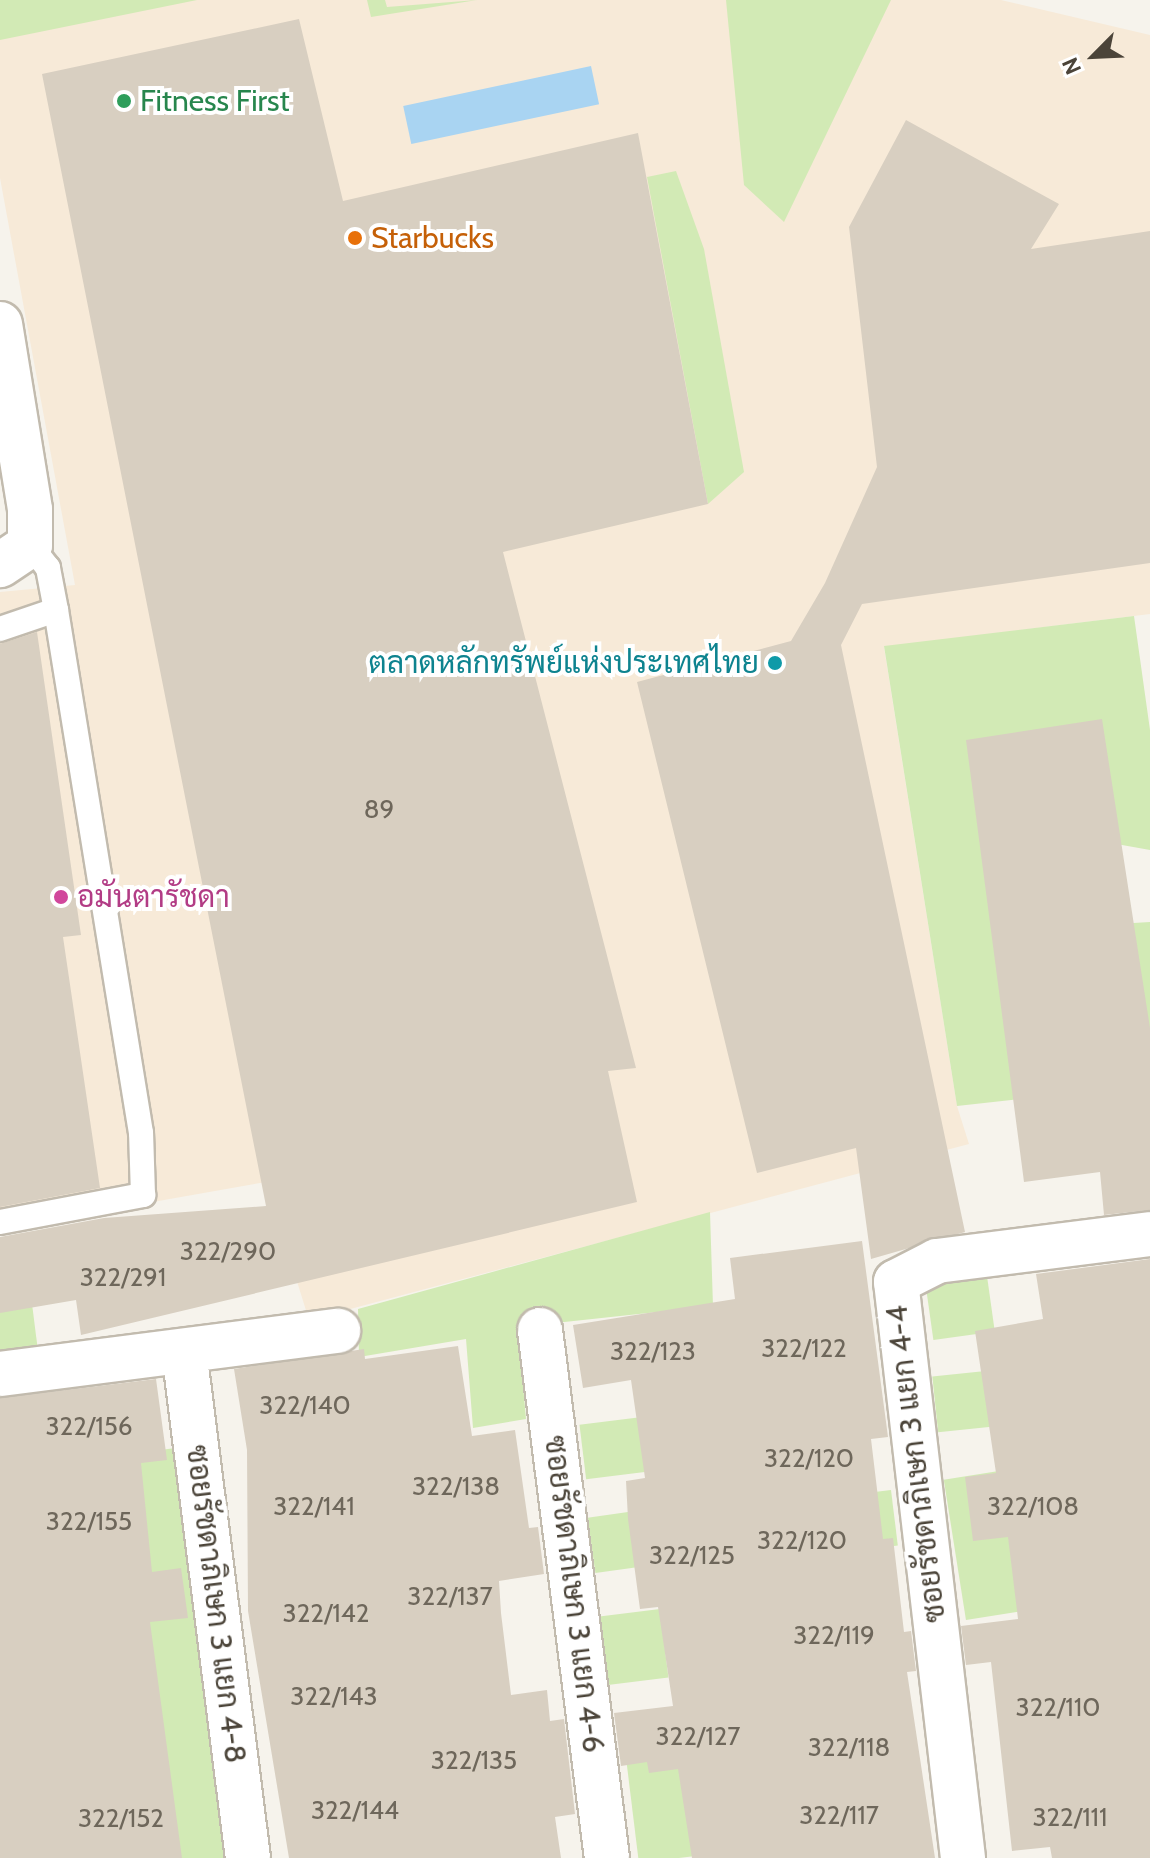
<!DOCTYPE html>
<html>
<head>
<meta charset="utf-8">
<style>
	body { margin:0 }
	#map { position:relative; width:1150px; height:1858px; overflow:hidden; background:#f6f3ec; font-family:Cabin,Sarabun,sans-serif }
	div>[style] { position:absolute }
	.commercial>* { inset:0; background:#f7ead8 }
	.green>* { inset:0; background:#d2eab5; transform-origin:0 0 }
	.water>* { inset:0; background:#a9d4f2; transform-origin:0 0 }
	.building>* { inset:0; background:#d8cfc1 }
	.roads { filter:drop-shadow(2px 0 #c2bbae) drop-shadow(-2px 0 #c2bbae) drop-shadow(0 2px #c2bbae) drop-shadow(0 -2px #c2bbae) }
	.service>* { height:24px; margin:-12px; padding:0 12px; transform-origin:12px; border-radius:12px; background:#fff }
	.minor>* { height:44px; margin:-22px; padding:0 22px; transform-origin:22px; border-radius:22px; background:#fff }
	.dots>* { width:22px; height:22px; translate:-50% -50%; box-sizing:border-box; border:4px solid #fff; border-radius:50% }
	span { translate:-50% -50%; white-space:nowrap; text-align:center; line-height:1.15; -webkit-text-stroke:8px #fff; paint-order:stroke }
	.number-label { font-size:26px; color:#6e675b }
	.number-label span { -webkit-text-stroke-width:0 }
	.leisure-label { font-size:30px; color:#27864d }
	.left { translate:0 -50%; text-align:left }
	.food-label { font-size:30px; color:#c56008 }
	.culture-label { font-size:30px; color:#0d838f }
	.right { translate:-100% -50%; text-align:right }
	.hotel-label { font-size:30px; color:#b23c85 }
	.street-label { font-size:30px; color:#4b4439 }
	.north { position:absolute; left:1054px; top:16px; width:80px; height:80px; -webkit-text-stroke:6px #fff; paint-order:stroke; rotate:246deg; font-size:22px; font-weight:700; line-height:32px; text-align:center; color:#4b4439 }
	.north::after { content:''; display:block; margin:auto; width:28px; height:36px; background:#4b4439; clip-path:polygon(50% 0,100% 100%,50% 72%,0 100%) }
</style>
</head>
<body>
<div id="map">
	<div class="commercial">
		<div style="clip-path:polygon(0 0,1001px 0,1150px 35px,1150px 614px,884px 647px,957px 1106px,969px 1144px,309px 1320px,266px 1182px,0 1229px,0 592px,75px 585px,0 178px)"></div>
	</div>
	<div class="green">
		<div style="clip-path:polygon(0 0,197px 0,0 40px)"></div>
		<div style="clip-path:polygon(367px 0,385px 0,387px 7px,477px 0,371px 17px)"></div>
		<div style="clip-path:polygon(726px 0,891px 0,784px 222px,744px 185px)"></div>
		<div style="clip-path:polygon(676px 171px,704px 249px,744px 472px,708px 504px,647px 177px)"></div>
		<div style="clip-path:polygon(1134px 616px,1150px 730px,1150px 850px,1011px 825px,1100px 925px,1150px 922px,1150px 1085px,957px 1106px,884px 646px)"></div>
		<div style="clip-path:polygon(710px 1212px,713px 1306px,518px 1327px,526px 1419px,473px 1428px,466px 1339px,359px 1357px,358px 1309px)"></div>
		<div style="left:987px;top:1276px;width:56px;height:62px;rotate:82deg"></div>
		<div style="clip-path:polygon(31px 1296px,38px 1351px,0 1356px,0 1300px)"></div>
		<div style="left:995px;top:1370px;width:56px;height:63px;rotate:84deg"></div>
		<div style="left:642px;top:1417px;width:55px;height:63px;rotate:83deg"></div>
		<div style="left:176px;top:1448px;width:413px;height:57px;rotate:83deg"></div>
		<div style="left:1005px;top:1470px;width:142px;height:62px;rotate:81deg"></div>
		<div style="left:891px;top:1490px;width:56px;height:62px;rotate:83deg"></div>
		<div style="left:649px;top:1509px;width:56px;height:62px;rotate:82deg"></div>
		<div style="left:660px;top:1609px;width:69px;height:61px;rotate:83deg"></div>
		<div style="left:689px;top:1754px;width:102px;height:63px;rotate:83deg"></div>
	</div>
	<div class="water">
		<div style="left:591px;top:66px;width:39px;height:192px;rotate:78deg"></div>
	</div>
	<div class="building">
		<div style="clip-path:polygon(299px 19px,343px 201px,638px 133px,708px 504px,503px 552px,636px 1068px,608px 1071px,637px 1202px,81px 1335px,76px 1300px,0 1313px,0 1237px,104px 1218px,266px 1206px,42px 74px)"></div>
		<div style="clip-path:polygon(906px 120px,1059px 204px,1031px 249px,1150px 231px,1150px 563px,862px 604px,841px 645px,965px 1232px,871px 1259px,856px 1148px,757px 1173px,637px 682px,791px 641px,825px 583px,877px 467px,849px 227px)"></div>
		<div style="clip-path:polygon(37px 632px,81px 935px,63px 937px,100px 1188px,0 1207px,0 644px)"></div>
		<div style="clip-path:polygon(1102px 719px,1150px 1028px,1150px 1210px,1104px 1215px,1100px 1172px,1024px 1182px,966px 740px)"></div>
		<div style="clip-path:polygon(862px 1241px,888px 1437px,871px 1439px,883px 1539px,893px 1538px,904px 1632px,911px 1631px,916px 1671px,907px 1672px,935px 1858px,692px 1858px,678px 1769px,649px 1773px,647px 1762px,621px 1766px,614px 1713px,673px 1706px,658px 1607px,640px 1609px,628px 1519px,626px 1481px,645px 1478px,631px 1380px,583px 1388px,573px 1325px,735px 1299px,730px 1258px)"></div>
		<div style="clip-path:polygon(1150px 1259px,1150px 1858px,1052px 1858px,1050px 1847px,1012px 1851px,991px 1662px,966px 1665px,961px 1626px,1018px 1619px,1008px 1537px,973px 1541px,965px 1477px,996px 1473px,975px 1331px,1043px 1319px,1036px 1274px)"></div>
		<div style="clip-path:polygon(458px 1346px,472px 1436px,515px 1430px,529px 1528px,538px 1527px,544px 1574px,499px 1581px,501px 1613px,511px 1695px,547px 1690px,550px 1721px,564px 1719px,575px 1814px,555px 1817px,561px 1858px,289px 1858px,248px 1611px,247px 1450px,234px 1369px,364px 1349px,365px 1359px)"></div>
		<div style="clip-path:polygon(156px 1379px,167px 1460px,141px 1463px,152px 1572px,181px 1568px,188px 1618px,150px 1622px,182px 1858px,0 1858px,0 1398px)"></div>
	</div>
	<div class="roads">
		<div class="service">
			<div style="left:0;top:629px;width:59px;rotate:-18.7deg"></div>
			<div style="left:0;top:1222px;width:146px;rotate:-10.7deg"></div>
			<div style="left:143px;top:1195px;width:62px;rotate:-91.8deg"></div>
			<div style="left:141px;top:1133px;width:530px;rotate:-99.23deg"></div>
			<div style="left:56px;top:610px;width:43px;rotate:-100.8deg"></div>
			<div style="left:48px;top:568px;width:29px;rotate:-128deg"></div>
		</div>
		<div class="minor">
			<div style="left:0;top:324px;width:188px;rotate:80.8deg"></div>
			<div style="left:30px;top:510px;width:35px;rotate:90deg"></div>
			<div style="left:30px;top:545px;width:36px;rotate:146deg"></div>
			<div style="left:540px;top:1330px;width:532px;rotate:82.77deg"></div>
			<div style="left:184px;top:1351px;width:511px;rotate:82.81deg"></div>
			<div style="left:0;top:1374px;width:341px;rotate:-7.3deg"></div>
			<div style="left:963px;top:1858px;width:580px;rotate:-96.63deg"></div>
			<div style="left:896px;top:1282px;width:46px;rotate:-27.1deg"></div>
			<div style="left:937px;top:1261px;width:215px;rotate:-7.2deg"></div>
		</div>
	</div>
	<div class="dots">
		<div style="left:124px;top:101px;background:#2e9e5b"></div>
		<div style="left:355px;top:238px;background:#e8710a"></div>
		<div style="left:775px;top:663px;background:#0f9aa8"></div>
		<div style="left:61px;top:897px;background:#d1479c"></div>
	</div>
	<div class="number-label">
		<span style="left:379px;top:810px">89</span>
		<span style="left:228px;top:1252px">322/290</span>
		<span style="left:123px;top:1278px">322/291</span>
		<span style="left:804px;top:1349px">322/122</span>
		<span style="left:653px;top:1352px">322/123</span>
		<span style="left:305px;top:1406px">322/140</span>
		<span style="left:89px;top:1427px">322/156</span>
		<span style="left:809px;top:1459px">322/120</span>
		<span style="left:456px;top:1487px">322/138</span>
		<span style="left:314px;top:1507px">322/141</span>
		<span style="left:1033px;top:1507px">322/108</span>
		<span style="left:89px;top:1522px">322/155</span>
		<span style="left:802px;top:1541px">322/120</span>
		<span style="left:692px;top:1556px">322/125</span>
		<span style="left:450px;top:1597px">322/137</span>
		<span style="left:326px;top:1614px">322/142</span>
		<span style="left:834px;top:1636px">322/119</span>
		<span style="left:334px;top:1697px">322/143</span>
		<span style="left:1058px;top:1708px">322/110</span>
		<span style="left:698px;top:1737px">322/127</span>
		<span style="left:849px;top:1748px">322/118</span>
		<span style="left:474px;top:1761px">322/135</span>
		<span style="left:355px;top:1811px">322/144</span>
		<span style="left:839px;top:1816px">322/117</span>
		<span style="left:1070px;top:1818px">322/111</span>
		<span style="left:121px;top:1819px">322/152</span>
	</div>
	<div class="leisure-label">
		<span class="left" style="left:140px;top:101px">Fitness First</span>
	</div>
	<div class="food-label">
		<span class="left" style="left:371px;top:238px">Starbucks</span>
	</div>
	<div class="culture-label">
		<span class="right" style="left:759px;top:663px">ตลาดหลักทรัพย์แห่งประเทศไทย</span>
	</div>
	<div class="hotel-label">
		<span class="left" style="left:77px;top:897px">อมันตารัชดา</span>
	</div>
	<div class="street-label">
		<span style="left:916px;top:1464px;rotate:-97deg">ซอยรัชดาภิเษก 3 แยก 4-4</span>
		<span style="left:574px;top:1594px;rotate:83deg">ซอยรัชดาภิเษก 3 แยก 4-6</span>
		<span style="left:216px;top:1604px;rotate:83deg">ซอยรัชดาภิเษก 3 แยก 4-8</span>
	</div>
	<div class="north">N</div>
</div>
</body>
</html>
